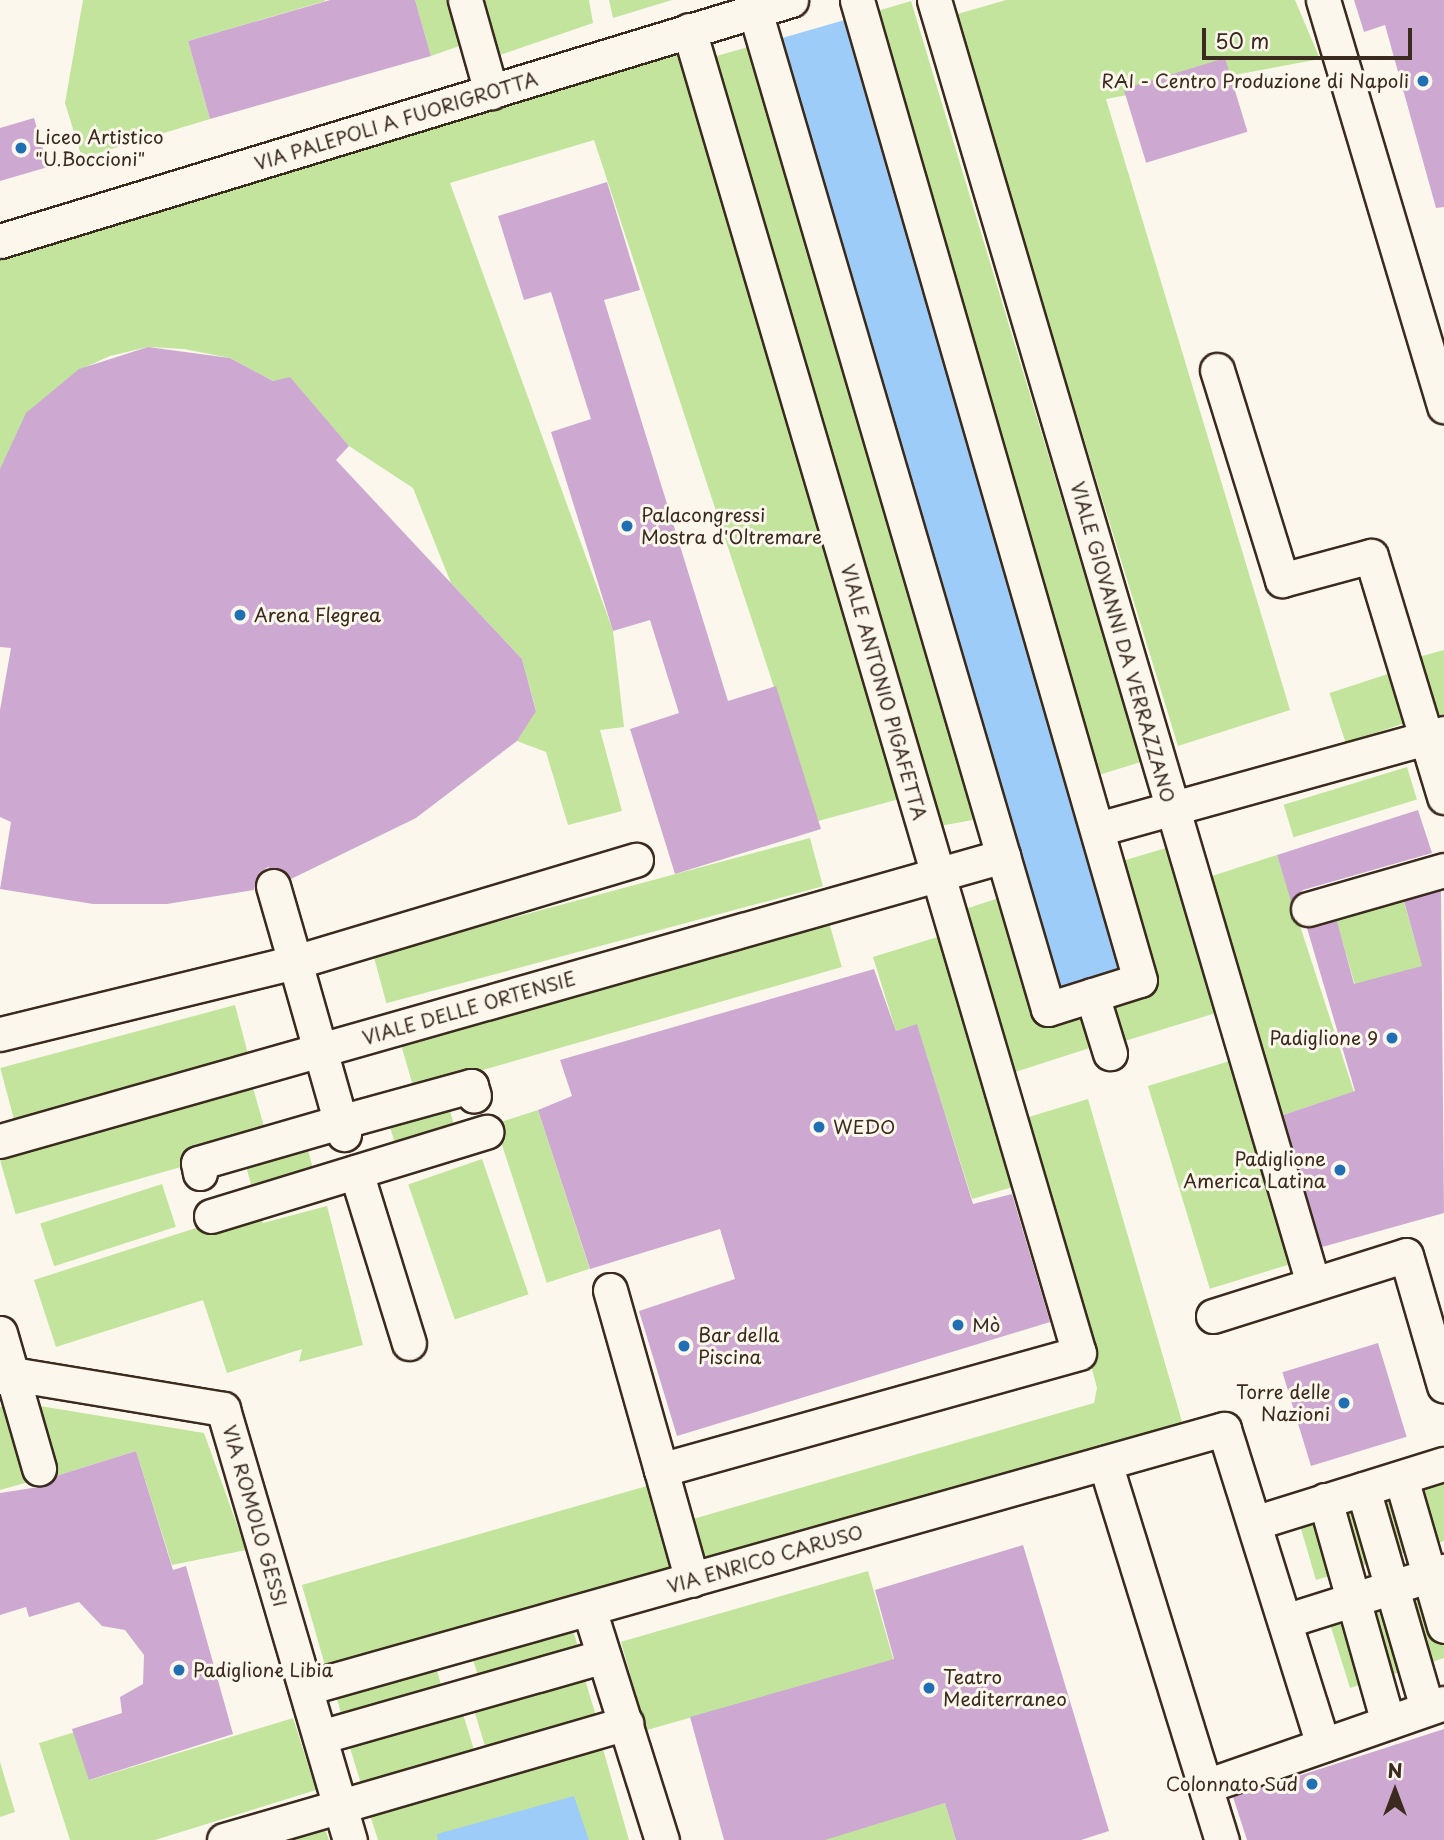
<!DOCTYPE html>
<html>
<head>
<meta charset="utf-8">
<style>
	body { margin:0 }
	#map { position:relative; width:1444px; height:1840px; overflow:hidden; background:#fbf7ec; font-family:"Playpen Sans",sans-serif }
	div>[style] { position:absolute }
	.green>* { inset:0; background:#c3e49d; transform-origin:0 0 }
	.water>* { inset:0; background:#9eccf9; transform-origin:0 0 }
	.building>* { inset:0; background:#cda9d2; transform-origin:0 0 }
	.roads { filter:drop-shadow(2px 0 #3b2a1e) drop-shadow(-2px 0 #3b2a1e) drop-shadow(0 2px #3b2a1e) drop-shadow(0 -2px #3b2a1e) }
	.minor>* { height:33px; margin:-16.5px; padding:0 16.5px; transform-origin:16.5px; border-radius:16.5px; background:#fbf7ec }
	.dots>* { width:19px; height:19px; translate:-50% -50%; box-sizing:border-box; border:4px solid #fbf7ec; border-radius:50% }
	span { translate:-50% -50%; white-space:nowrap; text-align:center; line-height:1.15; -webkit-text-stroke:6px #fbf7ec; paint-order:stroke }
	.poi-label { font-size:19px; color:#3b2a1e }
	.right { translate:-100% -50%; text-align:right }
	.left { translate:0 -50%; text-align:left }
	.street-label { font-size:19px; color:#3b2a1e }
	.north { position:absolute; left:1360px; top:1756px; width:70px; height:70px; -webkit-text-stroke:5px #fbf7ec; paint-order:stroke; rotate:0deg; font-size:19px; font-weight:700; line-height:28px; text-align:center; color:#3b2a1e }
	.north::after { content:''; display:block; margin:auto; width:24px; height:32px; background:#3b2a1e; clip-path:polygon(50% 0,100% 100%,50% 72%,0 100%) }
	.scale { position:absolute; left:1202px; top:28px; width:210px; height:32px; box-sizing:border-box; border:4px solid #3b2a1e; border-top:0; padding-left:9px; font-size:21px; line-height:24px; white-space:nowrap; color:#3b2a1e; -webkit-text-stroke:5px #fbf7ec; paint-order:stroke }
</style>
</head>
<body>
<div id="map">
	<div class="green">
		<div style="clip-path:polygon(83px 0,325px 0,325px 1px,188px 41px,210px 119px,82px 158px,65px 103px)"></div>
		<div style="clip-path:polygon(415px 0,453px 0,465px 44px,431px 56px)"></div>
		<div style="clip-path:polygon(483px 0,589px 0,593px 23px,497px 56px)"></div>
		<div style="clip-path:polygon(609px 0,672px 0,613px 18px)"></div>
		<div style="clip-path:polygon(1006px 0,1295px 0,1320px 59px,1106px 99px,1290px 710px,1178px 746px,954px 15px)"></div>
		<div style="clip-path:polygon(911px 1px,1141px 762px,1092px 777px,874px 12px)"></div>
		<div style="clip-path:polygon(759px 44px,978px 819px,929px 828px,918px 794px,818px 821px,594px 140px,450px 183px,613px 631px,624px 727px,600px 730px,622px 811px,568px 825px,546px 752px,517px 741px,536px 710px,522px 659px,451px 583px,413px 488px,349px 446px,290px 378px,273px 381px,230px 358px,184px 349px,148px 347px,110px 356px,79px 370px,0 469px,0 256px,691px 50px,713px 57px)"></div>
		<div style="clip-path:polygon(1444px 650px,1444px 714px,1432px 717px,1415px 658px)"></div>
		<div style="left:1397px;top:671px;width:52px;height:71px;rotate:72deg"></div>
		<div style="left:1407px;top:767px;width:34px;height:129px;rotate:73deg"></div>
		<div style="left:810px;top:838px;width:50px;height:452px;rotate:75deg"></div>
		<div style="clip-path:polygon(1166px 848px,1216px 1013px,1115px 1044px,1104px 1005px,1157px 989px,1119px 862px)"></div>
		<div style="left:1277px;top:855px;width:249px;height:78px;rotate:72deg"></div>
		<div style="left:1402px;top:895px;width:74px;height:70px;rotate:74deg"></div>
		<div style="clip-path:polygon(1002px 897px,1087px 1007px,1099px 1045px,1012px 1073px,959px 911px)"></div>
		<div style="left:828px;top:919px;width:50px;height:445px;rotate:74deg"></div>
		<div style="clip-path:polygon(947px 934px,1020px 1185px,972px 1199px,917px 1025px,896px 1031px,873px 957px)"></div>
		<div style="left:235px;top:1005px;width:59px;height:243px;rotate:75deg"></div>
		<div style="left:1233px;top:1060px;width:212px;height:89px;rotate:73deg"></div>
		<div style="left:253px;top:1088px;width:56px;height:263px;rotate:74deg"></div>
		<div style="left:446px;top:1097px;width:40px;height:62px;rotate:74deg"></div>
		<div style="clip-path:polygon(1088px 1099px,1183px 1425px,705px 1562px,693px 1519px,1094px 1403px,1097px 1388px,1084px 1339px,1019px 1120px)"></div>
		<div style="left:538px;top:1110px;width:167px;height:45px;rotate:72deg"></div>
		<div style="left:304px;top:1135px;width:42px;height:64px;rotate:75deg"></div>
		<div style="left:482px;top:1159px;width:143px;height:78px;rotate:71deg"></div>
		<div style="left:162px;top:1184px;width:45px;height:128px;rotate:72deg"></div>
		<div style="clip-path:polygon(327px 1206px,363px 1345px,299px 1362px,302px 1349px,227px 1373px,203px 1300px,56px 1347px,34px 1280px,258px 1208px,263px 1223px)"></div>
		<div style="clip-path:polygon(9px 1404px,32px 1481px,0 1490px,0 1407px)"></div>
		<div style="clip-path:polygon(34px 1405px,204px 1433px,246px 1550px,172px 1565px,136px 1451px,56px 1476px)"></div>
		<div style="clip-path:polygon(1444px 1470px,1444px 1541px,1316px 1580px,1297px 1515px)"></div>
		<div style="left:647px;top:1486px;width:100px;height:359px;rotate:74deg"></div>
		<div style="left:868px;top:1571px;width:92px;height:257px;rotate:74deg"></div>
		<div style="clip-path:polygon(1444px 1588px,1444px 1658px,1350px 1688px,1330px 1624px)"></div>
		<div style="left:571px;top:1625px;width:29px;height:104px;rotate:72deg"></div>
		<div style="left:436px;top:1667px;width:32px;height:104px;rotate:74deg"></div>
		<div style="left:582px;top:1670px;width:47px;height:115px;rotate:73deg"></div>
		<div style="left:460px;top:1704px;width:47px;height:118px;rotate:73deg"></div>
		<div style="clip-path:polygon(293px 1718px,316px 1790px,155px 1840px,70px 1840px,39px 1743px,75px 1732px,90px 1780px)"></div>
		<div style="clip-path:polygon(603px 1749px,629px 1840px,378px 1840px,370px 1815px)"></div>
		<div style="clip-path:polygon(0 1762px,15px 1812px,0 1817px)"></div>
		<div style="clip-path:polygon(945px 1803px,956px 1840px,820px 1840px)"></div>
		<div style="clip-path:polygon(325px 1829px,329px 1840px,287px 1840px)"></div>
	</div>
	<div class="water">
		<div style="left:855px;top:17px;width:991px;height:83px;rotate:74deg"></div>
		<div style="clip-path:polygon(574px 1796px,589px 1840px,438px 1840px,437px 1834px)"></div>
	</div>
	<div class="building">
		<div style="clip-path:polygon(330px 0,415px 0,431px 56px,210px 119px,188px 41px)"></div>
		<div style="clip-path:polygon(1354px 0,1444px 0,1444px 207px,1436px 208px,1385px 25px,1364px 32px)"></div>
		<div style="left:1225px;top:58px;width:77px;height:106px;rotate:73deg"></div>
		<div style="clip-path:polygon(34px 118px,48px 167px,0 181px,0 128px)"></div>
		<div style="clip-path:polygon(607px 182px,640px 290px,604px 300px,728px 701px,776px 686px,821px 829px,675px 874px,630px 729px,679px 713px,650px 620px,613px 631px,551px 432px,591px 419px,551px 292px,524px 300px,498px 216px)"></div>
		<div style="clip-path:polygon(148px 347px,230px 358px,273px 381px,290px 377px,349px 446px,336px 460px,522px 659px,536px 711px,517px 741px,416px 818px,291px 879px,268px 867px,259px 873px,254px 890px,167px 904px,93px 904px,0 889px,11px 822px,0 817px,0 710px,11px 648px,0 647px,0 469px,26px 413px,79px 369px)"></div>
		<div style="clip-path:polygon(1418px 810px,1432px 853px,1303px 890px,1291px 901px,1277px 855px)"></div>
		<div style="clip-path:polygon(1441px 891px,1444px 1213px,1322px 1247px,1283px 1115px,1355px 1091px,1307px 928px,1337px 921px,1354px 984px,1422px 966px,1404px 901px)"></div>
		<div style="clip-path:polygon(874px 969px,896px 1031px,917px 1024px,973px 1204px,1012px 1194px,1050px 1322px,677px 1436px,639px 1311px,735px 1279px,720px 1229px,590px 1269px,538px 1110px,572px 1096px,560px 1060px)"></div>
		<div style="left:1378px;top:1343px;width:98px;height:100px;rotate:73deg"></div>
		<div style="clip-path:polygon(136px 1451px,173px 1570px,186px 1566px,233px 1734px,89px 1780px,72px 1729px,122px 1713px,120px 1697px,143px 1684px,144px 1655px,125px 1630px,102px 1626px,79px 1602px,29px 1617px,26px 1607px,0 1615px,0 1493px,45px 1486px,56px 1476px)"></div>
		<div style="clip-path:polygon(1023px 1545px,1109px 1831px,1081px 1840px,956px 1840px,945px 1803px,825px 1840px,724px 1840px,690px 1717px,894px 1659px,875px 1590px)"></div>
		<div style="clip-path:polygon(1444px 1729px,1444px 1840px,1247px 1840px,1233px 1797px)"></div>
	</div>
	<div class="roads">
		<div class="minor">
			<div style="left:465px;top:0;width:96px;rotate:74.2deg"></div>
			<div style="left:934px;top:0;width:1339px;rotate:73.55deg"></div>
			<div style="left:1323px;top:0;width:424px;rotate:73.4deg"></div>
			<div style="left:755px;top:11px;width:1040px;rotate:73.64deg"></div>
			<div style="left:1048px;top:1009px;width:96px;rotate:-17.5deg"></div>
			<div style="left:1140px;top:980px;width:1020px;rotate:-106.11deg"></div>
			<div style="left:689px;top:30px;width:1379px;rotate:73.58deg"></div>
			<div style="left:1079px;top:1353px;width:434px;rotate:164.4deg"></div>
			<div style="left:661px;top:1470px;width:114px;rotate:74.3deg"></div>
			<div style="left:0;top:241px;width:827px;rotate:-16.94deg"></div>
			<div style="left:1217px;top:370px;width:220px;rotate:72.8deg"></div>
			<div style="left:1282px;top:580px;width:92px;rotate:-15.1deg"></div>
			<div style="left:1371px;top:556px;width:252px;rotate:73.1deg"></div>
			<div style="left:1098px;top:829px;width:359px;rotate:-15.5deg"></div>
			<div style="left:273px;top:886px;width:79px;rotate:73.9deg"></div>
			<div style="left:295px;top:962px;width:356px;rotate:-16.7deg"></div>
			<div style="left:1308px;top:909px;width:141px;rotate:-16deg"></div>
			<div style="left:1092px;top:995px;width:61px;rotate:72.8deg"></div>
			<div style="left:0;top:1034px;width:304px;rotate:-13.7deg"></div>
			<div style="left:295px;top:962px;width:179px;rotate:74.1deg"></div>
			<div style="left:0;top:1141px;width:1043px;rotate:-15.86deg"></div>
			<div style="left:356px;top:1172px;width:179px;rotate:72.8deg"></div>
			<div style="left:200px;top:1173px;width:10px;rotate:-101deg"></div>
			<div style="left:198px;top:1163px;width:148px;rotate:-16.1deg"></div>
			<div style="left:340px;top:1122px;width:136px;rotate:-15.4deg"></div>
			<div style="left:471px;top:1086px;width:10px;rotate:73deg"></div>
			<div style="left:211px;top:1216px;width:288px;rotate:-17deg"></div>
			<div style="left:610px;top:1290px;width:187px;rotate:74.2deg"></div>
			<div style="left:1213px;top:1316px;width:202px;rotate:-17.5deg"></div>
			<div style="left:1406px;top:1255px;width:136px;rotate:73.8deg"></div>
			<div style="left:0;top:1333px;width:141px;rotate:73.9deg"></div>
			<div style="left:0;top:1377px;width:12px;rotate:-14deg"></div>
			<div style="left:12px;top:1374px;width:214px;rotate:9.4deg"></div>
			<div style="left:223px;top:1409px;width:449px;rotate:73.6deg"></div>
			<div style="left:1105px;top:1463px;width:395px;rotate:72.8deg"></div>
			<div style="left:1401px;top:1478px;width:154px;rotate:73.8deg"></div>
			<div style="left:1363px;top:1489px;width:228px;rotate:73.7deg"></div>
			<div style="left:1325px;top:1500px;width:231px;rotate:74.2deg"></div>
			<div style="left:1254px;top:1523px;width:199px;rotate:-17.3deg"></div>
			<div style="left:589px;top:1609px;width:242px;rotate:72.5deg"></div>
			<div style="left:1285px;top:1621px;width:167px;rotate:-17.5deg"></div>
			<div style="left:306px;top:1688px;width:954px;rotate:-15.76deg"></div>
			<div style="left:1224px;top:1429px;width:331px;rotate:72.6deg"></div>
			<div style="left:320px;top:1737px;width:295px;rotate:-15.9deg"></div>
			<div style="left:1206px;top:1786px;width:252px;rotate:-19.2deg"></div>
			<div style="left:224px;top:1840px;width:419px;rotate:-16.2deg"></div>
		</div>
	</div>
	<div class="dots">
		<div style="left:1423px;top:81px;background:#1f6fb2"></div>
		<div style="left:21px;top:148px;background:#1f6fb2"></div>
		<div style="left:627px;top:526px;background:#1f6fb2"></div>
		<div style="left:240px;top:615px;background:#1f6fb2"></div>
		<div style="left:1392px;top:1038px;background:#1f6fb2"></div>
		<div style="left:819px;top:1127px;background:#1f6fb2"></div>
		<div style="left:1340px;top:1170px;background:#1f6fb2"></div>
		<div style="left:958px;top:1325px;background:#1f6fb2"></div>
		<div style="left:684px;top:1346px;background:#1f6fb2"></div>
		<div style="left:1344px;top:1403px;background:#1f6fb2"></div>
		<div style="left:179px;top:1670px;background:#1f6fb2"></div>
		<div style="left:929px;top:1688px;background:#1f6fb2"></div>
		<div style="left:1312px;top:1784px;background:#1f6fb2"></div>
	</div>
	<div class="poi-label">
		<span class="right" style="left:1409px;top:81px">RAI - Centro Produzione di Napoli</span>
		<span class="left" style="left:35px;top:148px">Liceo Artistico<br>"U.Boccioni"</span>
		<span class="left" style="left:641px;top:526px">Palacongressi<br>Mostra d'Oltremare</span>
		<span class="left" style="left:254px;top:615px">Arena Flegrea</span>
		<span class="right" style="left:1378px;top:1038px">Padiglione 9</span>
		<span class="left" style="left:833px;top:1127px">WEDO</span>
		<span class="right" style="left:1326px;top:1170px">Padiglione<br>America Latina</span>
		<span class="left" style="left:972px;top:1325px">Mò</span>
		<span class="left" style="left:698px;top:1346px">Bar della<br>Piscina</span>
		<span class="right" style="left:1330px;top:1403px">Torre delle<br>Nazioni</span>
		<span class="left" style="left:193px;top:1670px">Padiglione Libia</span>
		<span class="left" style="left:943px;top:1688px">Teatro<br>Mediterraneo</span>
		<span class="right" style="left:1298px;top:1784px">Colonnato Sud</span>
	</div>
	<div class="street-label">
		<span style="left:396px;top:121px;rotate:-17deg">VIA PALEPOLI A FUORIGROTTA</span>
		<span style="left:1123px;top:642px;rotate:74deg">VIALE GIOVANNI DA VERRAZZANO</span>
		<span style="left:884px;top:692px;rotate:74deg">VIALE ANTONIO PIGAFETTA</span>
		<span style="left:469px;top:1008px;rotate:-16deg">VIALE DELLE ORTENSIE</span>
		<span style="left:255px;top:1516px;rotate:74deg">VIA ROMOLO GESSI</span>
		<span style="left:765px;top:1559px;rotate:-16deg">VIA ENRICO CARUSO</span>
	</div>
	<div class="north">N</div>
	<div class="scale">50 m</div>
</div>
</body>
</html>
